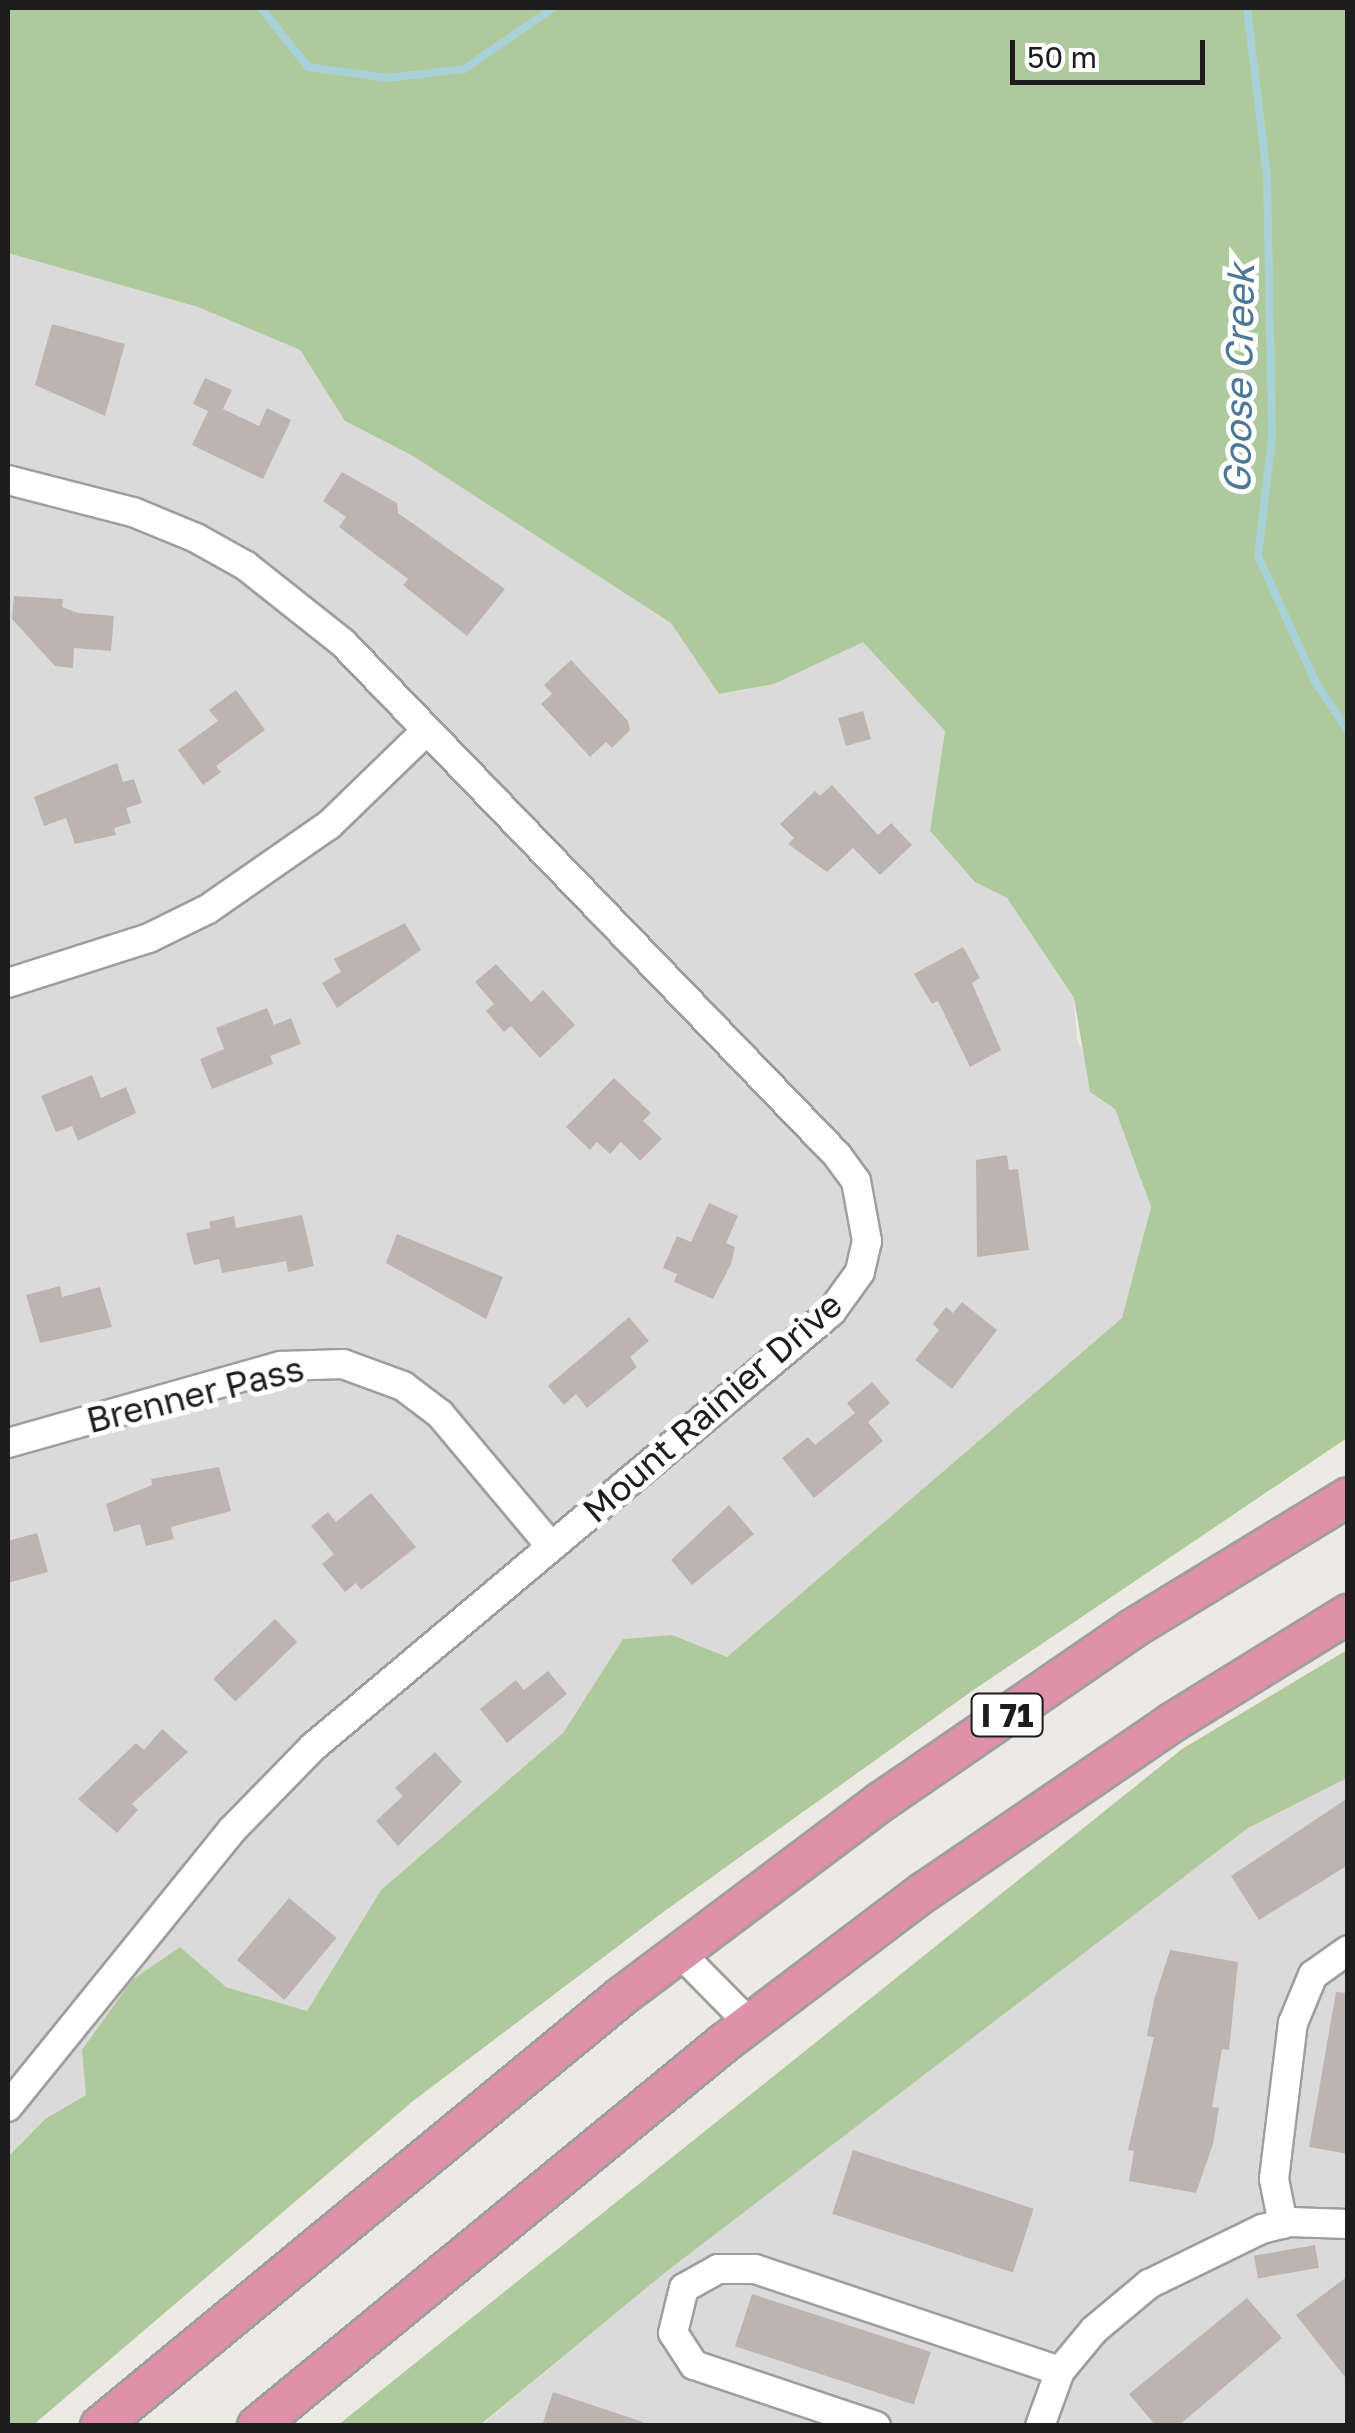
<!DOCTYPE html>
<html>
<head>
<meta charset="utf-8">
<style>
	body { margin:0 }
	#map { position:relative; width:1355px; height:2433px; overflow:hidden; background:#ede9e4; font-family:"Golos Text",sans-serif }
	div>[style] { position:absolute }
	.residential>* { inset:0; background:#dbdada }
	.forest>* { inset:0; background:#aec99c }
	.stream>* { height:8px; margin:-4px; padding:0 4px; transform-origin:4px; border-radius:4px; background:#a8d2d7 }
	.building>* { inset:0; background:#bdb4b1; transform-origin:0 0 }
	.roads { filter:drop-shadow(2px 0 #9e9e9e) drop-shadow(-2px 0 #9e9e9e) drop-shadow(0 2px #9e9e9e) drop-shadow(0 -2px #9e9e9e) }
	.minor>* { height:28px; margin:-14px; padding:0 14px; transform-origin:14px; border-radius:14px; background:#fff }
	.highway>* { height:38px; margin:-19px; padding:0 19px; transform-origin:19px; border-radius:19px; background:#de91a9 }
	span { translate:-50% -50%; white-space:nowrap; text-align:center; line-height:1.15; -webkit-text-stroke:10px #fff; paint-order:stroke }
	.shield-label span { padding:2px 8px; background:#fff; border:2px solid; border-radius:8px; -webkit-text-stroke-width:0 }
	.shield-label { font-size:32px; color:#1d1d1d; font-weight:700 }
	.street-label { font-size:35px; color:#1d1d1d }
	.water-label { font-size:38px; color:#4c7895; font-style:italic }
	.frame { position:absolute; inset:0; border:10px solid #1d1d1d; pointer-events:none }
	.scale { position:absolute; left:1010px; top:40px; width:195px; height:45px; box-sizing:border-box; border:5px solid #1d1d1d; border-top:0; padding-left:12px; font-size:30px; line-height:35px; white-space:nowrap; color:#1d1d1d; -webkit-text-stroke:8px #fff; paint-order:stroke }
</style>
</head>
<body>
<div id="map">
	<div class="residential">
		<div style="clip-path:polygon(8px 253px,198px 307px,300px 350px,345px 421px,413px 456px,672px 623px,719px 694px,774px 684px,863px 641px,945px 731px,930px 832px,975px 881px,1007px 898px,1074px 999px,1077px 1040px,1115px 1109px,1151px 1207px,1122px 1318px,727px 1657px,672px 1635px,623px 1639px,563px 1733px,381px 1890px,307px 2011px,226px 1987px,87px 2095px,45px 2119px,8px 2157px)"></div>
		<div style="clip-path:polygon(1347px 1778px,1347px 2425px,480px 2426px,667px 2271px,1248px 1828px)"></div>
	</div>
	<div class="forest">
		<div style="clip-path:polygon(8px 8px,1348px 8px,1347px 1438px,972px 1691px,666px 1910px,413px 2101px,32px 2426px,8px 2425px,8px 2157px,45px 2119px,86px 2095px,82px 2050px,132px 1980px,180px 1947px,226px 1987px,307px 2011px,381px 1890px,563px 1733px,623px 1639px,672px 1635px,727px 1657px,1122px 1318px,1151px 1207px,1115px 1109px,1090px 1092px,1074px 998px,1007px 898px,975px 882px,930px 831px,945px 731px,863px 642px,774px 684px,719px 694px,671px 623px,413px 456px,345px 421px,300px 350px,198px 307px,8px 253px)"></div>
		<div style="clip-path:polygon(1347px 1650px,1347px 1778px,1248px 1828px,667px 2271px,480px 2425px,338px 2425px,1182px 1749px)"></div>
	</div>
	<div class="stream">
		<div style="left:261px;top:8px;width:75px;rotate:51.5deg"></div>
		<div style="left:308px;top:67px;width:80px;rotate:7.9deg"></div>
		<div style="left:387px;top:78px;width:78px;rotate:-6.7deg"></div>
		<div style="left:464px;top:69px;width:108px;rotate:-34.4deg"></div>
		<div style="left:1247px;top:8px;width:168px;rotate:83.2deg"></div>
		<div style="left:1267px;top:175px;width:262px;rotate:88.9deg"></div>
		<div style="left:1272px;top:437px;width:120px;rotate:96.7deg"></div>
		<div style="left:1258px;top:556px;width:140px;rotate:65.5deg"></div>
		<div style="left:1316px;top:683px;width:58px;rotate:56.3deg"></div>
	</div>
	<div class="building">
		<div style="clip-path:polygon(52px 324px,125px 344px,105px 416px,35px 385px)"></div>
		<div style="clip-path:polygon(205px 378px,232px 390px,223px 409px,259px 426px,267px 408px,291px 420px,263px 479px,192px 445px,208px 411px,193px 404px)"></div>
		<div style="clip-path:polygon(342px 472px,397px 503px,398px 513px,505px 589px,467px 636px,403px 585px,408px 579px,339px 527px,346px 517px,323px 501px)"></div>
		<div style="clip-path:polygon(14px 596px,63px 599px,62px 607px,78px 613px,114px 616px,111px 651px,74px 648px,73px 668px,55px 666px,12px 619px)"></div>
		<div style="clip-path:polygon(571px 660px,628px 721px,630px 730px,612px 748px,606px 742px,590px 757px,541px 704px,552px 694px,544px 685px)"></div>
		<div style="clip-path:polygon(236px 690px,265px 730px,216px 766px,221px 772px,203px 785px,178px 750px,218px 721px,209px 710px)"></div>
		<div style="left:863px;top:711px;width:29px;height:26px;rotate:74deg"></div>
		<div style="clip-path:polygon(117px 763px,123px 782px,134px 779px,142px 803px,126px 808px,131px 823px,114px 828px,116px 835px,75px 844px,66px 818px,44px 826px,34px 797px)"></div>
		<div style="clip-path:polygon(832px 785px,878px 835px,891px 823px,912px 845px,880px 875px,853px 848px,827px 872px,788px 844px,794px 838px,780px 824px,815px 791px,820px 796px)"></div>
		<div style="clip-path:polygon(405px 923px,421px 950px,337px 1008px,322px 983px,341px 972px,334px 959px)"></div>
		<div style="clip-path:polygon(963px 947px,980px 978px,972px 983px,1001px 1050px,970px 1067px,938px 1001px,932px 1004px,914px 974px)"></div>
		<div style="clip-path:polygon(496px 964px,531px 1002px,543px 990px,575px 1025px,540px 1058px,511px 1026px,504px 1032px,486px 1011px,494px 1004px,475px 982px)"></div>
		<div style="clip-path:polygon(267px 1008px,274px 1025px,291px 1018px,301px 1044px,270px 1056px,273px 1064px,212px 1089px,200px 1059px,224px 1049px,216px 1028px)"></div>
		<div style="clip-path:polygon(92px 1075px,101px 1098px,126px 1087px,136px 1113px,78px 1141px,72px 1126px,56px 1132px,41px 1096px)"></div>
		<div style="clip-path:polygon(614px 1078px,651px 1113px,643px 1121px,662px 1139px,640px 1161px,621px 1142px,610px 1154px,597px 1142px,590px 1150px,566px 1127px)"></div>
		<div style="clip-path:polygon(1007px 1155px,1009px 1170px,1018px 1169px,1029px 1250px,977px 1257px,976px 1160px)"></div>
		<div style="clip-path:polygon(709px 1203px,738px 1216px,726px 1243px,735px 1247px,731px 1264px,713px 1299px,674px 1282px,677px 1274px,663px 1268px,677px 1236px,691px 1242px)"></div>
		<div style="clip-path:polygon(302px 1215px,314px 1266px,288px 1272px,286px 1261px,222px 1273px,219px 1259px,194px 1265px,186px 1233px,211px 1228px,209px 1222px,234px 1216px,236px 1228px)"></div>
		<div style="clip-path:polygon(397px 1234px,503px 1277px,486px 1319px,386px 1263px)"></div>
		<div style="clip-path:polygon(60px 1286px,62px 1297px,100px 1287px,112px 1327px,40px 1343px,26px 1295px)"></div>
		<div style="clip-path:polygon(962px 1302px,997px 1330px,952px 1389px,915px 1360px,939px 1330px,933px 1324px,946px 1307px,953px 1313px)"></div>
		<div style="clip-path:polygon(629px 1317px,649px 1341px,630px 1357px,637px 1367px,587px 1408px,576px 1394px,564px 1405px,548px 1386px)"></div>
		<div style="clip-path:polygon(872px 1382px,890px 1403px,868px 1422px,883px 1441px,814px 1498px,782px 1458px,808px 1437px,815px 1445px,855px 1413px,847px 1403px)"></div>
		<div style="clip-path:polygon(219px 1467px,231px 1511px,171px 1527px,174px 1539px,146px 1546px,140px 1524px,114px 1532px,106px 1504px,152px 1485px,151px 1479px)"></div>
		<div style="clip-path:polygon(371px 1493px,416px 1547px,361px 1590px,356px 1583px,345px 1592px,322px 1564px,334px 1554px,311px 1526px,328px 1512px,336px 1522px)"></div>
		<div style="clip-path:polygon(729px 1505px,754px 1534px,692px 1585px,671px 1560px)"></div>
		<div style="clip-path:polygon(37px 1533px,48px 1572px,8px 1583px,8px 1541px)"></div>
		<div style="left:275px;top:1619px;width:32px;height:86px;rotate:46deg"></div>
		<div style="clip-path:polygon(548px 1671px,567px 1694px,507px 1743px,480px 1709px,516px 1680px,524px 1690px)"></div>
		<div style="clip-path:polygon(162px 1729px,188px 1752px,132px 1804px,138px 1810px,117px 1833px,78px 1799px,136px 1743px,144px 1750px)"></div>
		<div style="clip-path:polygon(435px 1752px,462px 1782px,398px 1846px,376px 1821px,403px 1796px,395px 1788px)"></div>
		<div style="clip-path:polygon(1348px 1798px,1348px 1865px,1259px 1920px,1231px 1876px)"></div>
		<div style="left:289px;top:1898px;width:62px;height:81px;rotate:40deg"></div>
		<div style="clip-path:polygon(1170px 1950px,1238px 1962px,1229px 2050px,1222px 2049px,1212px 2107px,1219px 2108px,1213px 2144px,1196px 2193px,1129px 2181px,1134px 2151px,1128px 2150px,1154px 2037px,1147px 2036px,1154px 2000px)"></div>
		<div style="clip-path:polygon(1336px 1992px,1348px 1993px,1348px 2154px,1309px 2147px)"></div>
		<div style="left:853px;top:2150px;width:190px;height:67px;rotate:18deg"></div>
		<div style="left:1315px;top:2245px;width:23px;height:62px;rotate:80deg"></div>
		<div style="clip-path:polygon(1348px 2276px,1348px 2381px,1296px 2315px)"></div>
		<div style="left:752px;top:2294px;width:188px;height:55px;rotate:18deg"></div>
		<div style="clip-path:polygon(1247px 2298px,1282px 2338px,1178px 2426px,1156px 2426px,1129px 2394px)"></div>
		<div style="clip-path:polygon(553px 2392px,643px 2422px,642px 2426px,542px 2426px)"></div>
	</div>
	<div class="roads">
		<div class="minor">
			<div style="left:8px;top:480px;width:129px;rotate:14.4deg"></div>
			<div style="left:133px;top:512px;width:68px;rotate:22.4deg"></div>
			<div style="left:196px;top:538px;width:57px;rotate:29.2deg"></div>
			<div style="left:246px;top:566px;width:124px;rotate:38.4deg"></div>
			<div style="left:343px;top:643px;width:711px;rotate:46.03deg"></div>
			<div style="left:837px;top:1155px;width:32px;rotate:54deg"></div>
			<div style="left:856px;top:1181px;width:61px;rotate:79.6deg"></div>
			<div style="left:867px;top:1241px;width:32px;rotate:103deg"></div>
			<div style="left:860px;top:1272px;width:49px;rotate:125.9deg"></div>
			<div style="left:831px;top:1312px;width:676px;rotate:139.98deg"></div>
			<div style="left:313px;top:1747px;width:116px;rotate:134.3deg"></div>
			<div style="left:232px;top:1830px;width:356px;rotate:129deg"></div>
			<div style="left:8px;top:983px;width:148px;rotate:-17.7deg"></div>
			<div style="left:149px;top:938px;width:66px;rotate:-26.2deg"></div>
			<div style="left:208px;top:909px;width:147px;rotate:-34.8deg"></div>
			<div style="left:329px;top:825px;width:136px;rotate:-44.1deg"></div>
			<div style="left:8px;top:1443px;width:284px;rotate:-15.8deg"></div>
			<div style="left:281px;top:1366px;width:62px;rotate:-1.8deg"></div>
			<div style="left:343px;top:1364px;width:64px;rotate:20.1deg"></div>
			<div style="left:403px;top:1386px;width:46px;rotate:37.1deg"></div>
			<div style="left:440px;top:1414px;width:171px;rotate:50deg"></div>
			<div style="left:680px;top:1953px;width:98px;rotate:45.4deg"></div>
			<div style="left:1283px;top:2224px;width:46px;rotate:-101.3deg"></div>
			<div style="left:1274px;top:2179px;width:157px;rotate:-83.1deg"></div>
			<div style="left:1293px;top:2023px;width:52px;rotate:-67.4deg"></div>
			<div style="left:1313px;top:1975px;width:43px;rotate:-35.5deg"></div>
			<div style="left:876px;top:2426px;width:192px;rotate:-161.5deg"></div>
			<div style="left:694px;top:2365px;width:38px;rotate:-123deg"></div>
			<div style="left:673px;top:2333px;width:46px;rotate:-76.3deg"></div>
			<div style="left:684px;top:2288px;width:39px;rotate:-29deg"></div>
			<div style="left:718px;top:2269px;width:37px"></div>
			<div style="left:755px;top:2269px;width:322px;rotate:18.5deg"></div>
			<div style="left:1040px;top:2426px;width:59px;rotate:-70deg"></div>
			<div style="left:1060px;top:2371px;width:53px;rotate:-50.3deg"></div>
			<div style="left:1094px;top:2330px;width:72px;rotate:-39.9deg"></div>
			<div style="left:1149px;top:2284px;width:126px;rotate:-26deg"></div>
			<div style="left:1262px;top:2229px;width:29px;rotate:-14deg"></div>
			<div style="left:1290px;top:2222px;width:58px;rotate:2deg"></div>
		</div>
		<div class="highway">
			<div style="left:100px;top:2426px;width:676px;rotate:-39.48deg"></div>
			<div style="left:622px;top:1996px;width:325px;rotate:-36.9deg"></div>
			<div style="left:882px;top:1801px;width:303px;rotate:-34.5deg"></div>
			<div style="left:1132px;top:1629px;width:253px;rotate:-31.4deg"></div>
			<div style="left:257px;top:2426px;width:604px;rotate:-39.36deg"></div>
			<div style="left:724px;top:2043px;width:251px;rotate:-37.1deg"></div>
			<div style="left:924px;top:1892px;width:301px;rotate:-34.3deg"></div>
			<div style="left:1173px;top:1722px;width:206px;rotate:-31.7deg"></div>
		</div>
	</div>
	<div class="shield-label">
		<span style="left:1007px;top:1715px">I 71</span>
	</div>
	<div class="street-label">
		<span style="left:195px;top:1394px;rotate:-14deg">Brenner Pass</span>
		<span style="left:712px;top:1407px;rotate:-41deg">Mount Rainier Drive</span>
	</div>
	<div class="water-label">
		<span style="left:1238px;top:379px;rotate:-89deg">Goose Creek</span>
	</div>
	<div class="frame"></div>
	<div class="scale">50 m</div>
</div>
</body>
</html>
